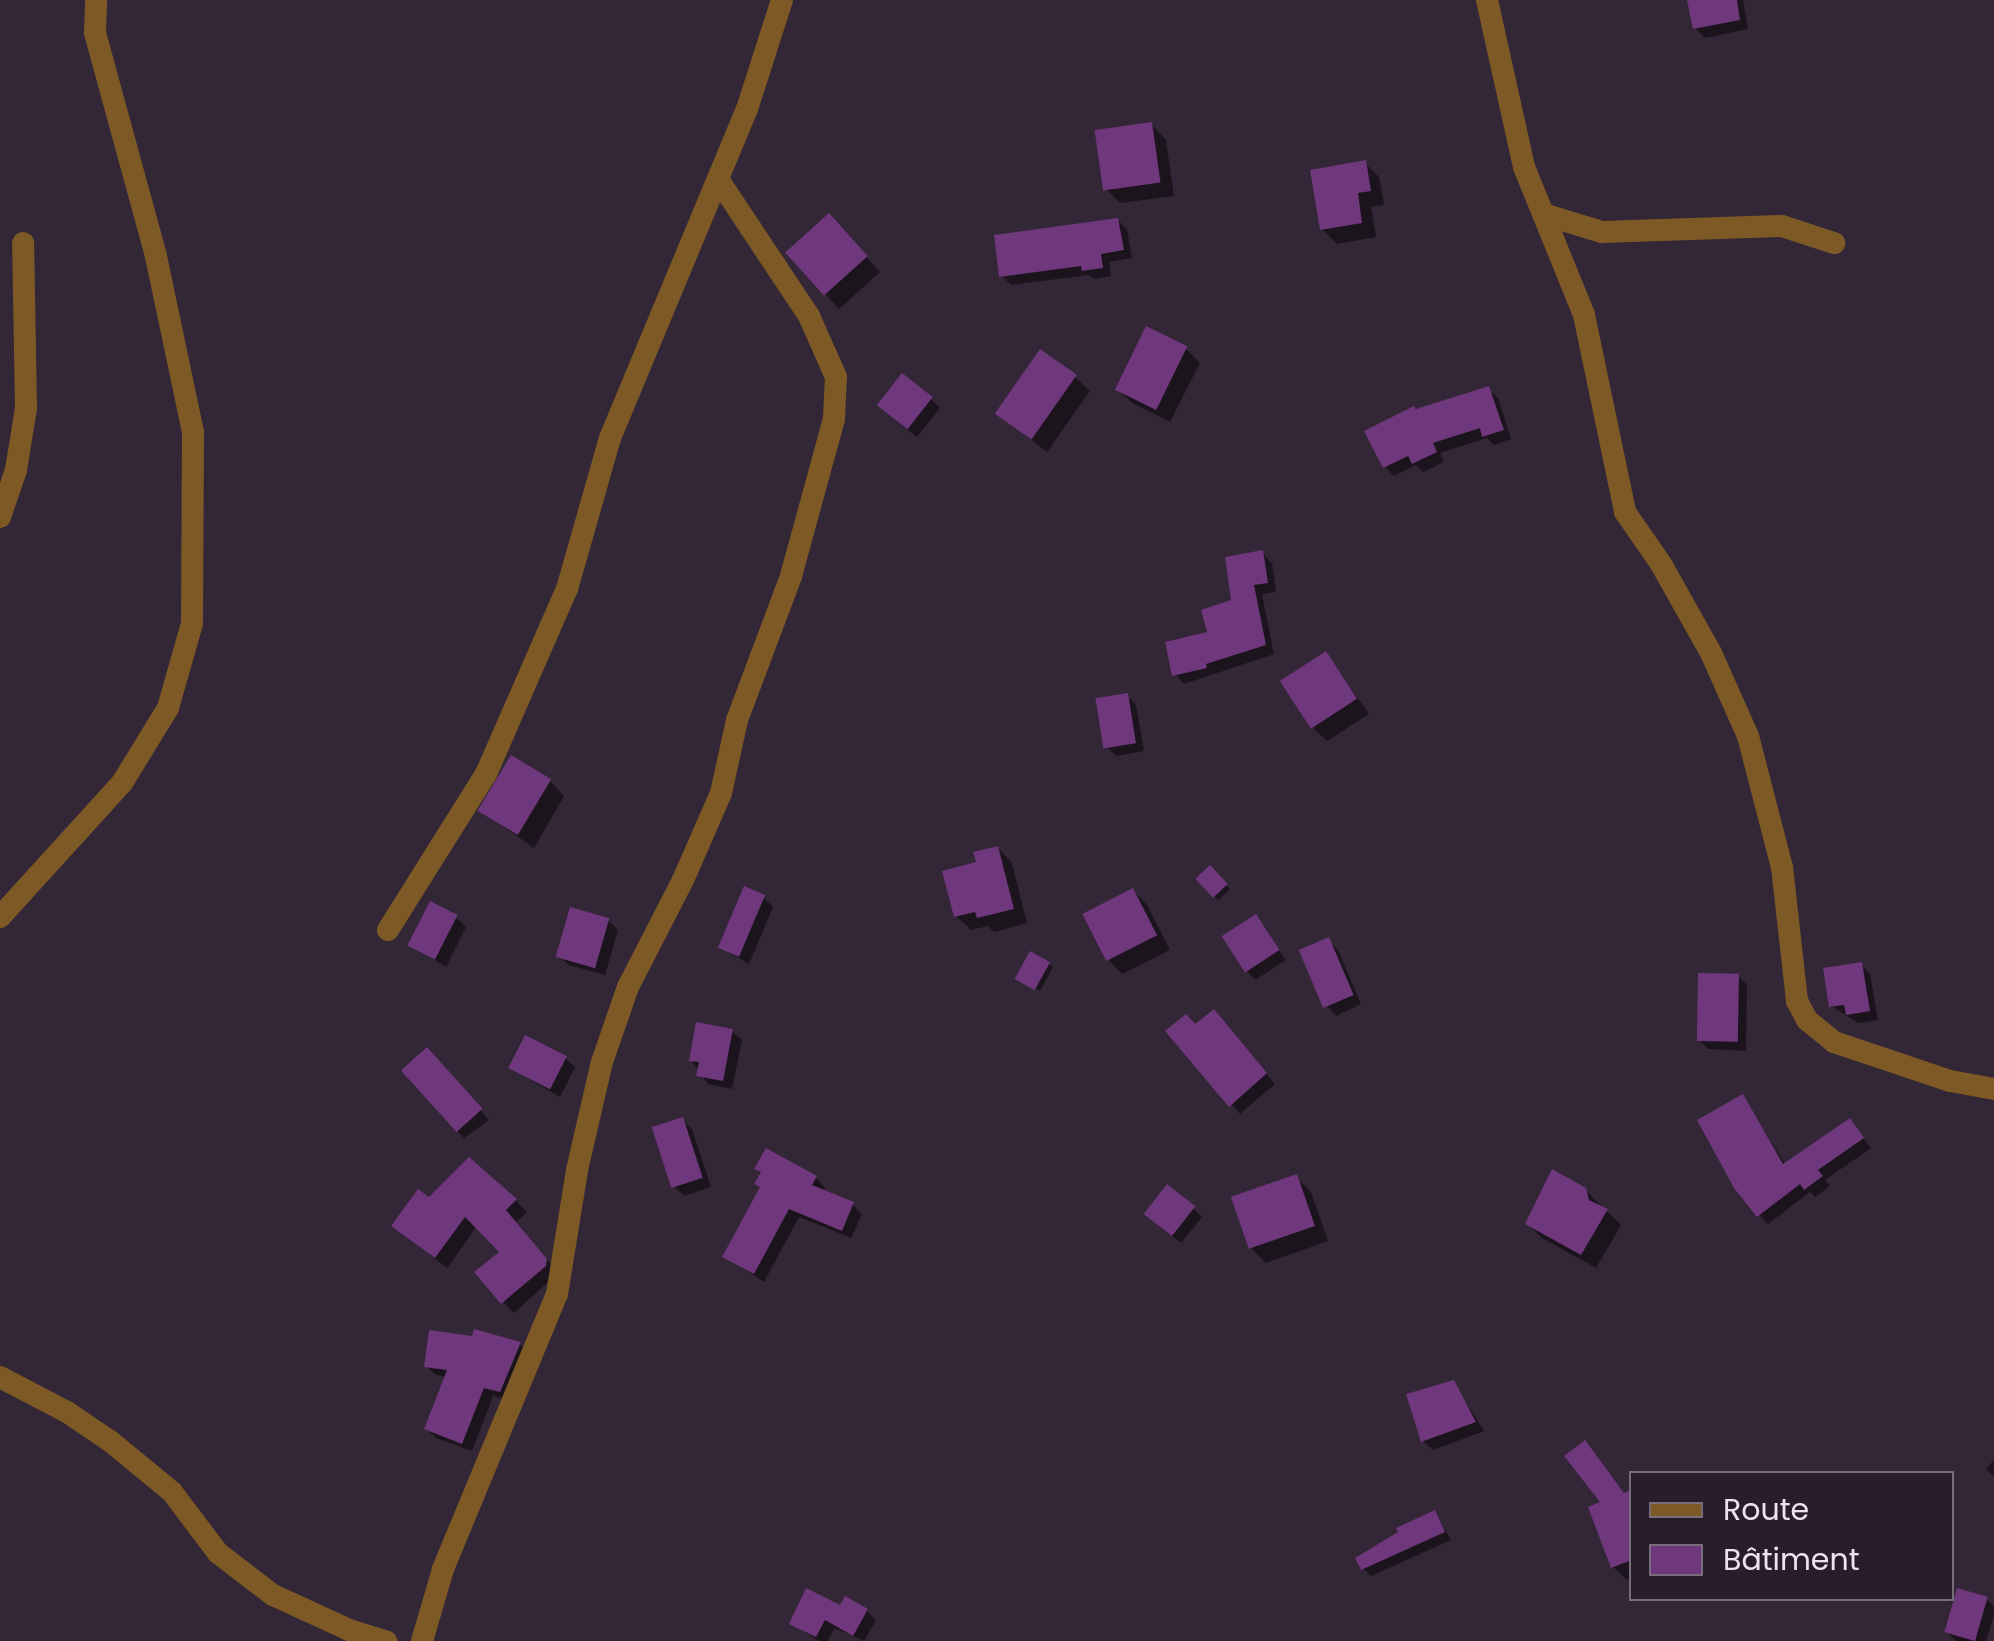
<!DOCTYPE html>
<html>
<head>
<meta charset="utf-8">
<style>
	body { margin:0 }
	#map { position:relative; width:1994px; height:1641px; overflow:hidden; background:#332636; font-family:Poppins,sans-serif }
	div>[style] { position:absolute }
	.shadow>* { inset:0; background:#0007; transform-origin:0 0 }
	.building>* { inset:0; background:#6f377c; transform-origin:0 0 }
	.street>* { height:22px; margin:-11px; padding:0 11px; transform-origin:11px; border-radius:11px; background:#7d5a25 }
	span { translate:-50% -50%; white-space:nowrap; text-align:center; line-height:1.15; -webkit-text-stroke:10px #291c2b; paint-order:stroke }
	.legend { position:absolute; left:1629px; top:1471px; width:325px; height:130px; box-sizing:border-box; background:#291c2b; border:2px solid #776c79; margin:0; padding:12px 18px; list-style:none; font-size:30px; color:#ebe3ed }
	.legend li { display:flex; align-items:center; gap:20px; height:50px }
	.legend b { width:50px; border:2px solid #776c79 }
</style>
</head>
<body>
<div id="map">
	<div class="shadow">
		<div style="clip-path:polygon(1690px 0,1743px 0,1748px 29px,1705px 38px,1695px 28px)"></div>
		<div style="clip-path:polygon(1152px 125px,1166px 140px,1174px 196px,1120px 203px,1105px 188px)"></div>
		<div style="clip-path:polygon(1365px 163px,1379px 177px,1384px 205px,1371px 207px,1376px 237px,1337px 244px,1322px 229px)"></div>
		<div style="clip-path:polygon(1118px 220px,1127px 230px,1132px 258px,1109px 262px,1111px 276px,1094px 279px,1089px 275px,1011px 285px,1002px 276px)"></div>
		<div style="clip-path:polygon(843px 231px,880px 272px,839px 309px,789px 253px)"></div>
		<div style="clip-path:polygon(1185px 348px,1200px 363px,1170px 422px,1132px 403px,1117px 389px)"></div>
		<div style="clip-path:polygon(1075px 377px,1090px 391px,1047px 452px,997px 413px)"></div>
		<div style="clip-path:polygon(1488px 389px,1498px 398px,1511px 439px,1494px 445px,1487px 438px,1440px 453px,1444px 462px,1423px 472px,1416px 465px,1394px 476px,1385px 467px,1416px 412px)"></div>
		<div style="clip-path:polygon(931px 399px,940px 408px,917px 437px,889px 415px)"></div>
		<div style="clip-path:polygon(1262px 553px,1272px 563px,1276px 592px,1262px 594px,1274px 654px,1184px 684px,1175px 674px,1234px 601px)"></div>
		<div style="clip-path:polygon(1326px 654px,1369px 714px,1327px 741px,1312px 727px)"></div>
		<div style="clip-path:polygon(1127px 696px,1136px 705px,1144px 751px,1116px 756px,1107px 747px)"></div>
		<div style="clip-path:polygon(512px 759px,550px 781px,564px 796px,534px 848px,483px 812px)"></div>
		<div style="clip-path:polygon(998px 848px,1012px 863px,1027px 923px,994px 932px,988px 926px,971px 930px,956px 916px,979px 864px)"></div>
		<div style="left:1210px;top:868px;width:29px;height:16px;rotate:46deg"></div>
		<div style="clip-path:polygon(1133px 891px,1147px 905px,1170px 950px,1122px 974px,1108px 959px)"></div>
		<div style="clip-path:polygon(764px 898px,773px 907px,749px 964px,720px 947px)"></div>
		<div style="clip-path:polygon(457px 918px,466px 927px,446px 967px,410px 944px)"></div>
		<div style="clip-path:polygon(1256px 918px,1286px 960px,1255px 980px,1246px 970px)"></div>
		<div style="clip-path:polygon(608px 920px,618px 930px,605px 975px,569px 965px,559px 956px)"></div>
		<div style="clip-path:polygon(1328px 940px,1338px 950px,1361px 1004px,1336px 1016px,1327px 1006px)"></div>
		<div style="clip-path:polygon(1049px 964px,1053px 967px,1040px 991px,1022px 982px)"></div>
		<div style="clip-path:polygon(1861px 965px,1870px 974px,1878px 1020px,1858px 1023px,1831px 1006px)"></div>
		<div style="clip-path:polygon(1738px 976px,1747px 985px,1746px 1051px,1708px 1049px,1699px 1040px)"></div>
		<div style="clip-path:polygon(1223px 1021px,1275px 1084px,1240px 1114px,1169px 1032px)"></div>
		<div style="clip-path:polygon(732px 1031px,742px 1040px,732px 1089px,708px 1084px,691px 1060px)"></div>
		<div style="clip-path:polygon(565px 1058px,575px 1067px,560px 1097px,511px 1068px)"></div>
		<div style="clip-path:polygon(436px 1060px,489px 1120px,464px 1138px,455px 1129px)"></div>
		<div style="clip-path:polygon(1742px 1097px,1786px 1165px,1850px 1121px,1871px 1148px,1825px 1180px,1830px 1186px,1815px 1197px,1810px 1192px,1768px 1224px,1759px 1215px)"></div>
		<div style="clip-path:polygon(682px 1120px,692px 1129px,711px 1187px,684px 1196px,675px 1187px)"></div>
		<div style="clip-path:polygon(767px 1151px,816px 1178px,825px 1188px,823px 1192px,852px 1204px,862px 1214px,851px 1238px,799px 1217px,764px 1282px,725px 1257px,762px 1188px)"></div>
		<div style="clip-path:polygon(491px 1176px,527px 1212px,516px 1222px,558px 1273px,514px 1313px,503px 1302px,502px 1252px,477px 1226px,447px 1268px,394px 1226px,430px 1200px)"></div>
		<div style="clip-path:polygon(1296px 1177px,1311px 1192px,1328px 1241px,1266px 1263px,1252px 1249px)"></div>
		<div style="clip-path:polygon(1585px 1190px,1621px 1225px,1596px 1268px,1542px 1238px,1528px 1224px)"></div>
		<div style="clip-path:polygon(1193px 1208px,1202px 1217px,1181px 1243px,1156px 1223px)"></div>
		<div style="clip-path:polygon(519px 1344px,529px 1354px,509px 1400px,493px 1396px,472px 1451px,436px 1438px,427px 1429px,447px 1377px,436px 1375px,426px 1366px)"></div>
		<div style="clip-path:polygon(1453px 1382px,1484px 1431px,1433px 1450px,1423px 1441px)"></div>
		<div style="clip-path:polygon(1584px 1444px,1626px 1495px,1632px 1493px,1632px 1578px,1627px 1580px,1613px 1567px,1604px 1504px)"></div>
		<div style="clip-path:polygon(1994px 1460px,1994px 1477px,1986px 1469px)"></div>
		<div style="clip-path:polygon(1435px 1513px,1451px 1540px,1371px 1576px,1363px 1568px)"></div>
		<div style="clip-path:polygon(1987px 1599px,1994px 1607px,1994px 1615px,1986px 1641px,1956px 1641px,1946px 1632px)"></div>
		<div style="clip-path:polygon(841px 1608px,867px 1611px,876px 1620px,864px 1641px,834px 1628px,828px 1641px,819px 1641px,792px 1623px)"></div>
	</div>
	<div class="building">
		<div style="clip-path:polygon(1687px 0,1737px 0,1740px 20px,1693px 29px)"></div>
		<div style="left:1152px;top:122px;width:61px;height:58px;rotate:82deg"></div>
		<div style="clip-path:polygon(1366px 160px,1371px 191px,1358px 193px,1362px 223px,1320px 230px,1310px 170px)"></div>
		<div style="left:829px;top:213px;width:58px;height:59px;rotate:48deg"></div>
		<div style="clip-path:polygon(1118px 218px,1124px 250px,1101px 254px,1103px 268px,1082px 271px,1081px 266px,999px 277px,994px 235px)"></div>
		<div style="left:1146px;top:326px;width:46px;height:71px;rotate:26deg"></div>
		<div style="left:1040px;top:349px;width:45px;height:79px;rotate:35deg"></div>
		<div style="left:902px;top:373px;width:39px;height:41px;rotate:38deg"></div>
		<div style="clip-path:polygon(1489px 386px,1504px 430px,1482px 437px,1480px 428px,1433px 443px,1437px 452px,1412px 464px,1408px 456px,1383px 468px,1364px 431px,1414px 406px,1416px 409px)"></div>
		<div style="clip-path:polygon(1263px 550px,1268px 583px,1254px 585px,1266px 645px,1206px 664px,1207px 668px,1172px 676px,1165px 642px,1207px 632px,1201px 610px,1231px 600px,1225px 557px)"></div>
		<div style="left:1326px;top:651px;width:57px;height:55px;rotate:57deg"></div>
		<div style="left:1128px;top:693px;width:51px;height:33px;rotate:81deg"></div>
		<div style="left:511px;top:755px;width:47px;height:65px;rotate:31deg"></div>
		<div style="clip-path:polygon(998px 846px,1014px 909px,977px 918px,975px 912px,954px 917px,942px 871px,976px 862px,973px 852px)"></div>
		<div style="left:1210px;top:865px;width:26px;height:20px;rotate:47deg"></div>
		<div style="left:744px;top:886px;width:23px;height:67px;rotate:23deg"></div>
		<div style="left:1133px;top:888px;width:53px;height:57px;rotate:63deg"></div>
		<div style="left:430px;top:901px;width:31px;height:50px;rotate:27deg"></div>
		<div style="left:570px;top:907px;width:41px;height:52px;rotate:16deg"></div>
		<div style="left:1256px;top:914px;width:43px;height:41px;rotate:57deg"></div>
		<div style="left:1329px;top:937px;width:63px;height:33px;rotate:67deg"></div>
		<div style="left:1030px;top:951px;width:23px;height:32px;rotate:29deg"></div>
		<div style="clip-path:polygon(1862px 962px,1870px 1011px,1846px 1015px,1844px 1005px,1829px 1007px,1823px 968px)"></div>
		<div style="left:1698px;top:973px;width:41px;height:68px;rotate:1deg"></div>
		<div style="clip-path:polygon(1214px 1009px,1267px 1073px,1229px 1107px,1165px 1031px,1186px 1014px,1195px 1024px)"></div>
		<div style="clip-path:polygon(696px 1022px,733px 1029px,723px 1081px,696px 1076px,699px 1062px,689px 1061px)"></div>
		<div style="left:525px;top:1035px;width:47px;height:37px;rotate:27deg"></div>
		<div style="left:427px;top:1047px;width:83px;height:35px;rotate:48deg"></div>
		<div style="clip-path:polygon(1743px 1094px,1783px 1164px,1850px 1118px,1864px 1138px,1818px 1170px,1823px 1176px,1804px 1190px,1800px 1184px,1757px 1217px,1734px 1188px,1697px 1120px)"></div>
		<div style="left:683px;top:1117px;width:64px;height:33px;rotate:72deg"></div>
		<div style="clip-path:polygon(766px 1148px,817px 1176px,812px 1185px,854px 1202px,842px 1231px,789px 1209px,754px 1274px,722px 1257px,760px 1187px,754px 1184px,761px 1172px,754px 1169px)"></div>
		<div style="clip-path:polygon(469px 1157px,517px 1199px,506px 1210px,547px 1259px,546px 1266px,501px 1304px,474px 1272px,499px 1252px,465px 1217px,435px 1258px,391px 1226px,418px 1189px,429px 1197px)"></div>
		<div style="clip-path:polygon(1552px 1169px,1586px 1188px,1589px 1200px,1608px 1209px,1581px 1255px,1525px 1224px)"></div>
		<div style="left:1297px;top:1174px;width:55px;height:70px;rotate:71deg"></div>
		<div style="left:1167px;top:1184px;width:36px;height:38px;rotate:38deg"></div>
		<div style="clip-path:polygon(474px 1329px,521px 1342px,500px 1392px,484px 1388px,462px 1444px,424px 1429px,447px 1370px,424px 1367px,429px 1330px,472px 1336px)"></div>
		<div style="clip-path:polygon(1454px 1380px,1476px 1422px,1421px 1442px,1406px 1394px)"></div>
		<div style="clip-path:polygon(1585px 1440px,1624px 1493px,1632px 1490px,1632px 1560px,1611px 1568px,1588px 1507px,1600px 1502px,1564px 1456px)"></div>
		<div style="clip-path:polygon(1435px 1510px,1445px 1532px,1361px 1570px,1355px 1558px,1398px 1532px,1396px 1528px)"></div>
		<div style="clip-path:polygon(806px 1588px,840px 1605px,845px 1596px,868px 1609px,853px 1636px,825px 1620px,816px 1637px,789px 1624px)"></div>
		<div style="left:1957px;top:1588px;width:32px;height:46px;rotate:16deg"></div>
	</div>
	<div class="street">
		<div style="left:1487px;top:0;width:171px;rotate:77.5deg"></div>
		<div style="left:1524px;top:167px;width:160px;rotate:67.9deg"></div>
		<div style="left:1584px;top:315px;width:201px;rotate:78.2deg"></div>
		<div style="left:1625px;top:512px;width:63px;rotate:55.3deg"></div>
		<div style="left:1661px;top:564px;width:102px;rotate:60.7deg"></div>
		<div style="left:1711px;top:653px;width:91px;rotate:66deg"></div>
		<div style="left:1748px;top:736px;width:135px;rotate:75.5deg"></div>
		<div style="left:1782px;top:867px;width:135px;rotate:83.6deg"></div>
		<div style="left:1797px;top:1001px;width:21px;rotate:62deg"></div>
		<div style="left:1807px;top:1020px;width:35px;rotate:39deg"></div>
		<div style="left:1834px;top:1042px;width:122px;rotate:18.6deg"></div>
		<div style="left:1950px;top:1081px;width:45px;rotate:10.3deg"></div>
		<div style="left:1543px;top:214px;width:62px;rotate:17deg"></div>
		<div style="left:1602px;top:232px;width:180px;rotate:-1.9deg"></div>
		<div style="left:1782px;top:226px;width:55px;rotate:18.1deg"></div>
		<div style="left:0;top:517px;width:50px;rotate:-71.2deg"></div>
		<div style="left:16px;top:470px;width:63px;rotate:-80.8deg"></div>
		<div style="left:26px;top:408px;width:165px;rotate:-91deg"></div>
		<div style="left:0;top:917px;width:181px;rotate:-47.7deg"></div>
		<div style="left:122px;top:783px;width:88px;rotate:-58.5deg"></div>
		<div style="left:168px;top:708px;width:87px;rotate:-74.1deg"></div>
		<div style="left:192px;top:624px;width:192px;rotate:-89.7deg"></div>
		<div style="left:193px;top:432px;width:180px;rotate:-101.9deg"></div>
		<div style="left:156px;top:256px;width:231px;rotate:-105.3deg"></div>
		<div style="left:95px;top:33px;width:33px;rotate:-88deg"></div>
		<div style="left:388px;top:930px;width:184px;rotate:-57.9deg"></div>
		<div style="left:486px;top:774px;width:202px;rotate:-66.4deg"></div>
		<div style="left:567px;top:589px;width:157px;rotate:-74.1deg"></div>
		<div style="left:610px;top:438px;width:356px;rotate:-67.4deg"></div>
		<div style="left:747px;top:109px;width:114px;rotate:-72.2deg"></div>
		<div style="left:0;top:1377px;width:76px;rotate:27.6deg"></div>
		<div style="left:67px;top:1412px;width:52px;rotate:34deg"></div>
		<div style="left:110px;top:1441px;width:80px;rotate:39.4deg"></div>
		<div style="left:172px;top:1492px;width:76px;rotate:53deg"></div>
		<div style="left:218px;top:1553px;width:69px;rotate:37.4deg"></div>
		<div style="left:273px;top:1595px;width:84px;rotate:24.7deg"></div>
		<div style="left:349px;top:1630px;width:39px;rotate:17deg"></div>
		<div style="left:422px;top:1641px;width:75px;rotate:-73.7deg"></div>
		<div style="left:443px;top:1569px;width:298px;rotate:-67.5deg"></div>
		<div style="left:557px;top:1294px;width:126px;rotate:-80.8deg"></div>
		<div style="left:577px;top:1170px;width:111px;rotate:-77deg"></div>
		<div style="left:602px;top:1062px;width:79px;rotate:-70.9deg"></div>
		<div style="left:628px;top:987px;width:120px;rotate:-62.8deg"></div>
		<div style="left:683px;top:880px;width:95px;rotate:-66.4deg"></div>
		<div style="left:721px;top:793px;width:75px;rotate:-77.6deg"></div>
		<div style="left:737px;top:720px;width:154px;rotate:-69.4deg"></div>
		<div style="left:791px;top:576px;width:163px;rotate:-74.7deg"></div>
		<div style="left:834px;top:419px;width:42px;rotate:-87.3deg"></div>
		<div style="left:836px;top:377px;width:67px;rotate:-113.9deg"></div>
		<div style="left:809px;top:316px;width:164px;rotate:-123.6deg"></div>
	</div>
	<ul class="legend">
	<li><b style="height:12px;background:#7d5a25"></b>Route</li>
	<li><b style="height:28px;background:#6f377c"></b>Bâtiment</li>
	</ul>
</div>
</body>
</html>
